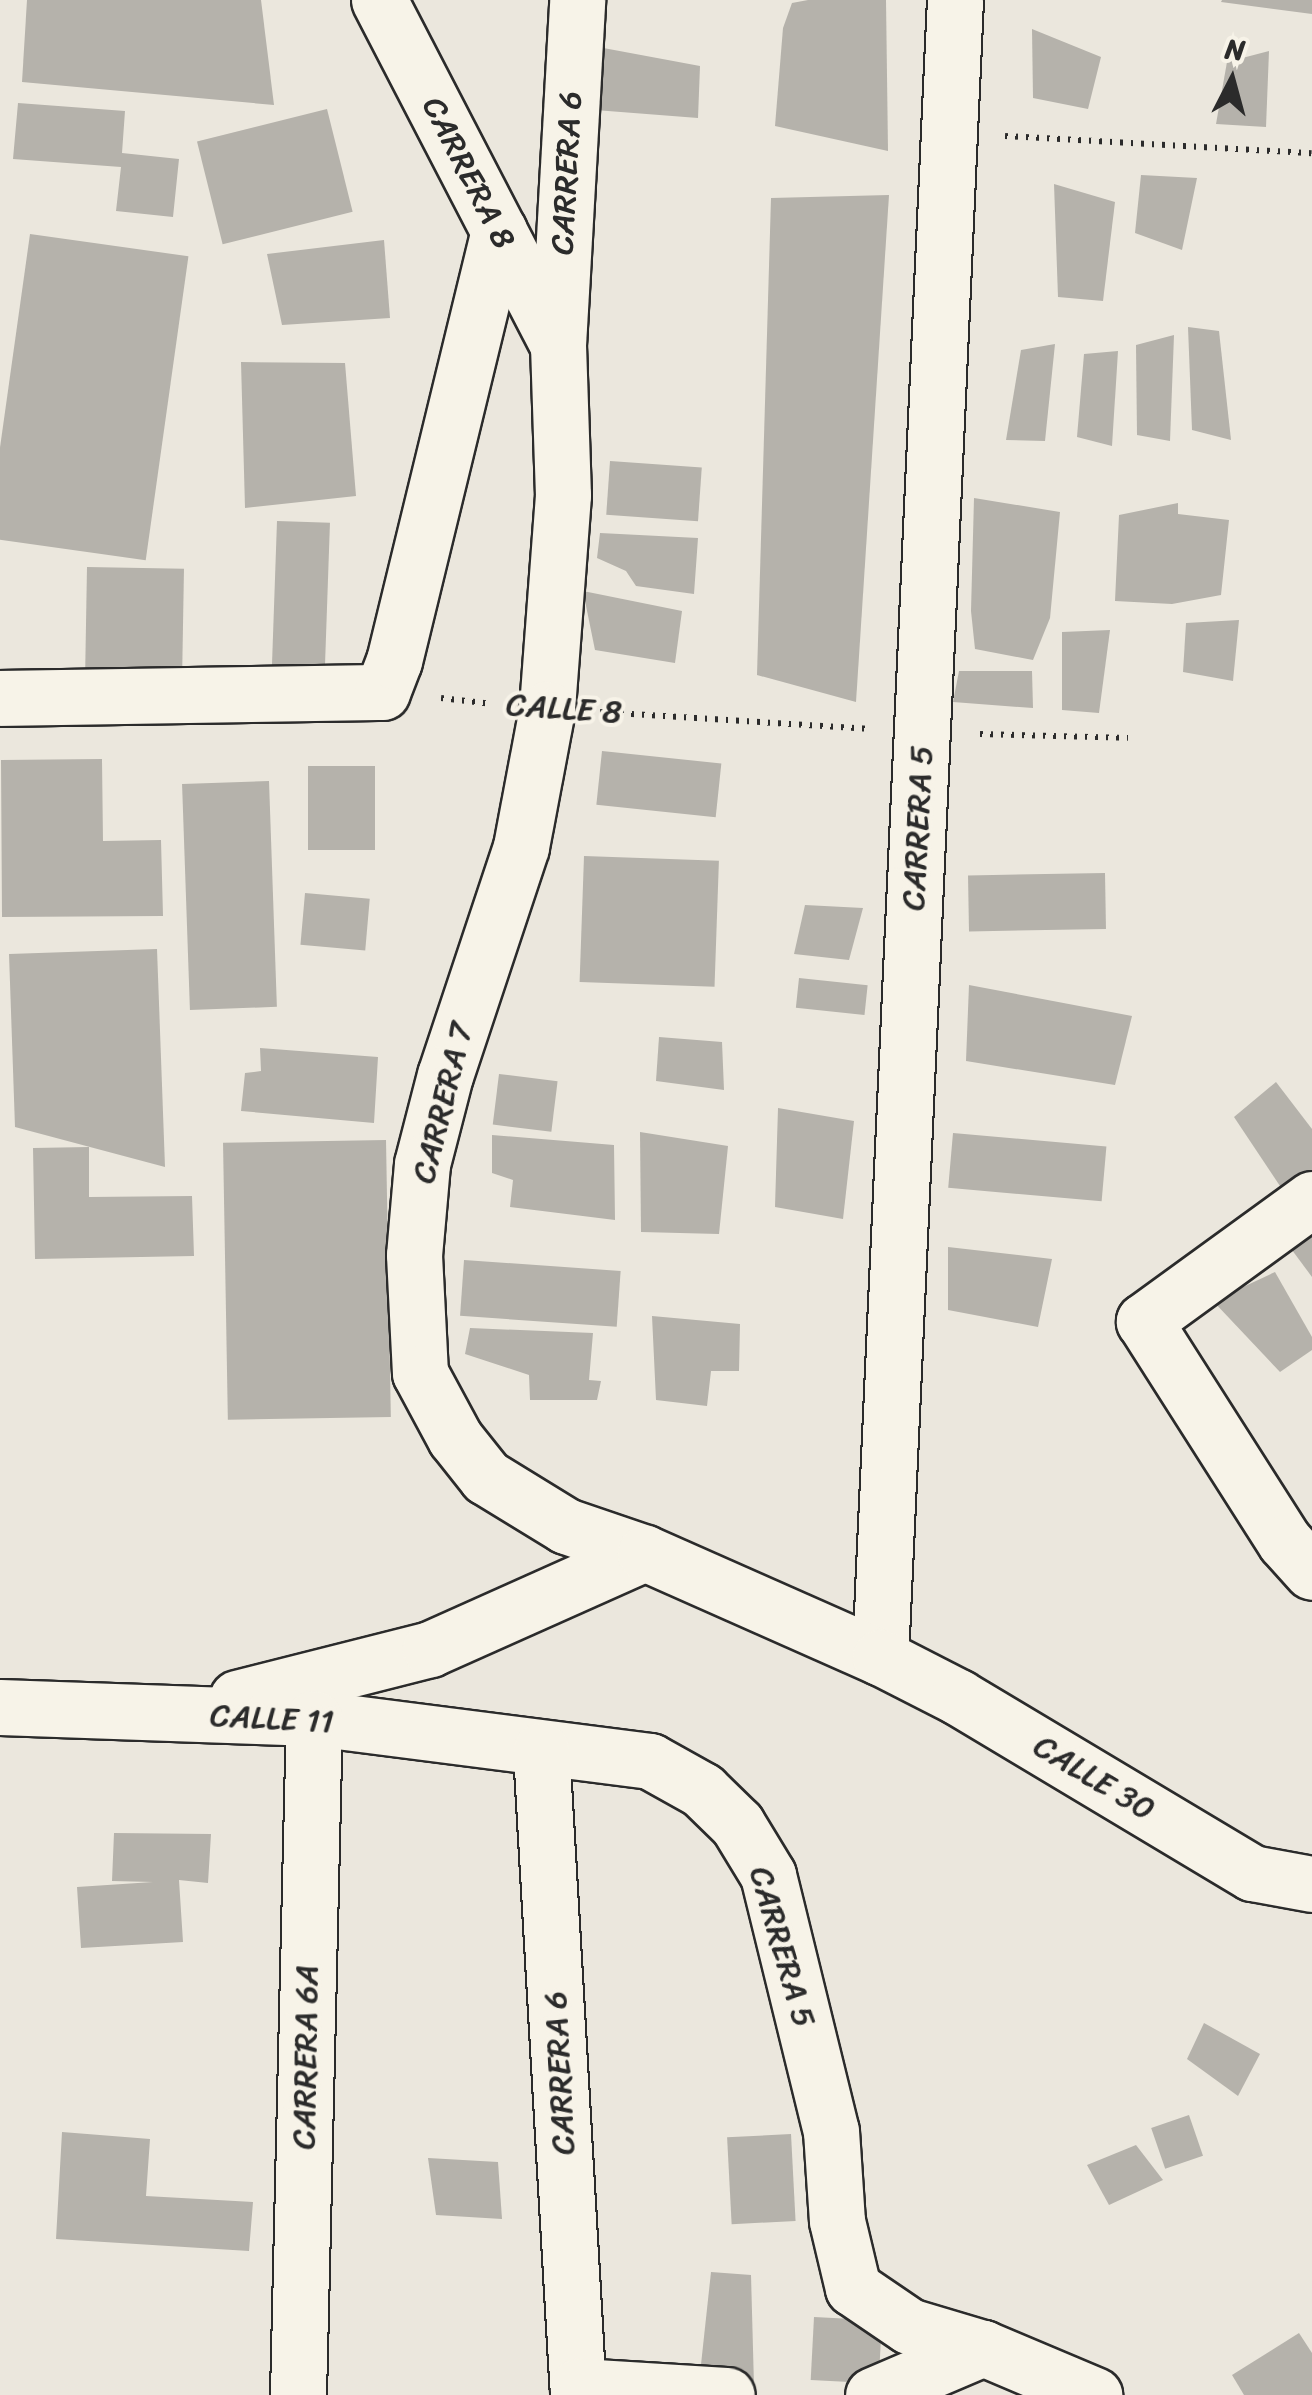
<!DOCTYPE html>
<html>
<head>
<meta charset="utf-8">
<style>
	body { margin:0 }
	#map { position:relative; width:1312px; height:2395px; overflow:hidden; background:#ebe7dd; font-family:Sriracha,sans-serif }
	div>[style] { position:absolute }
	.building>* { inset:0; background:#b5b2ab; transform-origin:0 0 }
	.path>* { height:6px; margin-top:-3px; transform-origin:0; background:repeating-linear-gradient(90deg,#2b2b2b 0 2.5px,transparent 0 10.5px) }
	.roads { filter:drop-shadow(2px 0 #2b2b2b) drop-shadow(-2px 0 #2b2b2b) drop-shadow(0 2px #2b2b2b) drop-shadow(0 -2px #2b2b2b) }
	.minor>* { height:55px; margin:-27.5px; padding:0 27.5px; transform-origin:27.5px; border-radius:27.5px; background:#f7f3e8 }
	.tertiary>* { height:55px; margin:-27.5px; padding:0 27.5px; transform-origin:27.5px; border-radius:27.5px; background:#f7f3e8 }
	span { translate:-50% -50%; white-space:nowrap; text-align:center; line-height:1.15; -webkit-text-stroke:8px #f7f3e8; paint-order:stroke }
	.street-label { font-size:32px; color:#2b2b2b }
	.north { position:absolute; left:1182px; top:30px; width:100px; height:100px; -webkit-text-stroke:8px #f7f3e8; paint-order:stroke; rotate:6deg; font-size:28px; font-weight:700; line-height:40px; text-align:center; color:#2b2b2b }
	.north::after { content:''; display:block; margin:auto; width:35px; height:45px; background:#2b2b2b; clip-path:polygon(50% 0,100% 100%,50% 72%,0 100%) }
</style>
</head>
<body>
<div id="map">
	<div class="building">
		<div style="clip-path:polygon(27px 0,261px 0,274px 105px,22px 82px)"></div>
		<div style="clip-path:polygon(808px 0,886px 0,888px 151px,775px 126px,783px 28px,792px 3px)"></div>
		<div style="clip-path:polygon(1222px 0,1312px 0,1312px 14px,1221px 2px)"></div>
		<div style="clip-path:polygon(1032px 29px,1101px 57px,1088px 109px,1033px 98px)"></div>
		<div style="clip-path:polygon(598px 47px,700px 66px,698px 118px,595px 110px)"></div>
		<div style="clip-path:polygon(1269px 51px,1266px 127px,1216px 124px,1227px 62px)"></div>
		<div style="clip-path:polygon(18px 103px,125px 111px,122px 153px,179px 159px,173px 217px,116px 211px,121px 167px,13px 159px)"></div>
		<div style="left:327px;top:109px;width:106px;height:134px;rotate:76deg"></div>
		<div style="clip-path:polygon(1141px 175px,1197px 178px,1182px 250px,1135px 233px)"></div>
		<div style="clip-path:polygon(1054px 184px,1115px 202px,1103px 301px,1058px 297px)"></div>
		<div style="clip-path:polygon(889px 195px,856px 702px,757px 675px,771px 198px)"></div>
		<div style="left:30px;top:234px;width:160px;height:307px;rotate:8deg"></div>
		<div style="clip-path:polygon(384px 240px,390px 318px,282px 325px,267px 254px)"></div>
		<div style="clip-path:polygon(1188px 327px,1219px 331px,1231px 440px,1192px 430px)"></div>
		<div style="clip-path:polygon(1174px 335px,1170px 441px,1137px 435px,1136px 345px)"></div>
		<div style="clip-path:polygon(1055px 344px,1045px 441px,1006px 440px,1021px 350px)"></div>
		<div style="clip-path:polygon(1118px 351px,1112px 446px,1077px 437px,1084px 354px)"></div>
		<div style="clip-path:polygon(241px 362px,345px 363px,356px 496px,245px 508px)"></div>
		<div style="left:610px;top:461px;width:92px;height:54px;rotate:4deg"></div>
		<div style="clip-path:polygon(974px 498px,1060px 512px,1050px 618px,1033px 660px,975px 649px,971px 611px)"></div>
		<div style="clip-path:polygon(1178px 503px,1178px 514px,1229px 520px,1221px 595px,1172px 604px,1115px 601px,1119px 515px)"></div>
		<div style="left:277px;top:521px;width:53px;height:156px;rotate:2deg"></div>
		<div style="clip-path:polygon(600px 533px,698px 538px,694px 594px,636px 586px,626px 571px,597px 558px)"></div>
		<div style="left:87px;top:567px;width:97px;height:118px;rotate:1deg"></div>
		<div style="clip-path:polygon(583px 591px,682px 611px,675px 663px,595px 650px)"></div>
		<div style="clip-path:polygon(1239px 620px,1233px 681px,1183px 672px,1186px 623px)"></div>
		<div style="clip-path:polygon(1110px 630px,1099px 713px,1062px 710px,1062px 632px)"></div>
		<div style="clip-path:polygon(959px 671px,1032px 671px,1033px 708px,953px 702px)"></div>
		<div style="left:602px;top:751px;width:120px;height:54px;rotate:6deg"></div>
		<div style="clip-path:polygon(102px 759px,103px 841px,161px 840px,163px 916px,2px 917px,1px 760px)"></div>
		<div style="left:308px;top:766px;width:67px;height:84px"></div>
		<div style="left:269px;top:781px;width:226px;height:87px;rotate:88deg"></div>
		<div style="left:584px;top:856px;width:135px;height:126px;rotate:2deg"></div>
		<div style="left:1105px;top:873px;width:56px;height:137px;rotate:89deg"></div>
		<div style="left:305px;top:893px;width:65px;height:52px;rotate:5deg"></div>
		<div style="clip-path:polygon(805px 905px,863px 908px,849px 960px,794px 954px)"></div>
		<div style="clip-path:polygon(157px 949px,165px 1167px,15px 1127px,9px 954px)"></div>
		<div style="left:799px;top:978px;width:69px;height:30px;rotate:6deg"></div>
		<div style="clip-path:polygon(969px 985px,1132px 1016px,1115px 1085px,966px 1061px)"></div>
		<div style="clip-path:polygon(659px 1037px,722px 1042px,724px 1090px,656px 1081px)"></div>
		<div style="clip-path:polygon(260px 1048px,378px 1057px,374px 1123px,241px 1111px,245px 1073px,261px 1071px)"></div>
		<div style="left:499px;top:1074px;width:59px;height:51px;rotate:7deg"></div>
		<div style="clip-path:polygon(1276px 1082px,1312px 1129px,1312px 1170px,1282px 1189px,1234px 1117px)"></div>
		<div style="clip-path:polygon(778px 1108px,854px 1121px,843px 1219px,775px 1207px)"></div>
		<div style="clip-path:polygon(640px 1132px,728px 1146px,719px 1234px,641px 1232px)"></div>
		<div style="left:953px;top:1133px;width:154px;height:55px;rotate:5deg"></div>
		<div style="clip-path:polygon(492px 1135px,614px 1145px,615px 1220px,510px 1207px,513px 1180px,492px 1173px)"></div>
		<div style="left:386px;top:1140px;width:277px;height:163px;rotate:89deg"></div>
		<div style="clip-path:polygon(89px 1147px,89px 1197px,192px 1196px,194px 1256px,35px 1259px,33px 1148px)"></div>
		<div style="clip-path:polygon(1312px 1234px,1312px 1277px,1289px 1246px)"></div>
		<div style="clip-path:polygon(948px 1247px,1052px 1259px,1038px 1327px,948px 1310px)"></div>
		<div style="left:464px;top:1260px;width:157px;height:56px;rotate:4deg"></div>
		<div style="clip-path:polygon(1275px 1272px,1312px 1337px,1312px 1350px,1280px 1372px,1213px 1301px)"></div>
		<div style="clip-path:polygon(652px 1316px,740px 1324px,739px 1371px,711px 1371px,707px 1406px,656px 1400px)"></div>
		<div style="clip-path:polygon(470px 1328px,593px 1333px,589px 1380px,601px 1381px,597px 1400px,530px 1400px,529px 1375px,465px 1354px)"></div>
		<div style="clip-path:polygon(114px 1833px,211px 1834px,208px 1883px,179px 1880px,183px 1942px,81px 1948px,77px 1887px,153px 1882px,112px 1881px)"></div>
		<div style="clip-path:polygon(1204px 2023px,1260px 2054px,1238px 2096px,1187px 2059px)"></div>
		<div style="left:1189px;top:2115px;width:43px;height:40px;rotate:71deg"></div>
		<div style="clip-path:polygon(62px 2132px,150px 2139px,146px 2196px,253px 2202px,249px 2251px,56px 2239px)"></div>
		<div style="left:791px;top:2134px;width:87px;height:64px;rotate:87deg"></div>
		<div style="clip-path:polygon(1136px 2145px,1163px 2180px,1109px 2205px,1087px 2165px)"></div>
		<div style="clip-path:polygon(428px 2158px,498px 2162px,502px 2219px,436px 2215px)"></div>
		<div style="clip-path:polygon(711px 2272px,751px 2275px,754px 2386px,699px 2383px)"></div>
		<div style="left:814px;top:2317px;width:68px;height:63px;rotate:3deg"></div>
		<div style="clip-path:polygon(1299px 2333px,1312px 2353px,1312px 2395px,1244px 2395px,1232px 2375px)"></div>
	</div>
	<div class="path">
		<div style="left:1005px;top:136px;width:307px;rotate:3.2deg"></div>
		<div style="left:441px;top:698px;width:52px;rotate:6.6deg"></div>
		<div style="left:600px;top:712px;width:268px;rotate:3.6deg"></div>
		<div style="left:980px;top:734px;width:148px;rotate:1.5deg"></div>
	</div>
	<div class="roads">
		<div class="minor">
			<div style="left:558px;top:345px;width:346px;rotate:-86.8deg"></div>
			<div style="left:0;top:698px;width:382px;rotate:-0.9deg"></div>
			<div style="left:382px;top:692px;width:33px;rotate:-69deg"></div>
			<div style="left:394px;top:661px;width:443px;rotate:-76.3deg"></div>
			<div style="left:1312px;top:1199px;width:208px;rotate:144deg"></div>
			<div style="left:1144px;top:1321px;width:262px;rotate:57.5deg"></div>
			<div style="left:1285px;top:1542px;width:40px;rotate:48deg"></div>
			<div style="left:880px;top:1657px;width:1659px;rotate:-87.41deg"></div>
			<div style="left:237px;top:1698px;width:199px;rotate:-14.2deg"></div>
			<div style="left:430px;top:1649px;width:235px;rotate:-24.1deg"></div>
			<div style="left:0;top:1707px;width:314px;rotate:2deg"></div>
			<div style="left:314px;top:1718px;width:339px;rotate:7.3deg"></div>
			<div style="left:650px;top:1761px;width:60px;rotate:29.1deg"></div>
			<div style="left:702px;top:1790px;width:49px;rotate:44.2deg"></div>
			<div style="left:737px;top:1824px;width:60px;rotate:58.7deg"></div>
			<div style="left:768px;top:1875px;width:264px;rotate:76.2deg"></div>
			<div style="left:831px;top:2131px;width:90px;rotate:86.2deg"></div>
			<div style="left:837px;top:2221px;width:69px;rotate:76.6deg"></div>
			<div style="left:853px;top:2288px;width:68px;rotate:34.2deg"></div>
			<div style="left:909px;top:2326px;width:77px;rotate:16.6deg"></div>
			<div style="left:983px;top:2348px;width:121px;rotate:22.9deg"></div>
			<div style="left:541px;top:1750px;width:646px;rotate:86.72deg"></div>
			<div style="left:578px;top:2386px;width:149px;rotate:3.5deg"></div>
			<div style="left:298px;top:2395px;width:677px;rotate:-88.65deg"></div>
			<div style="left:873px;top:2395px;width:120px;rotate:-23.1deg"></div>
		</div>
		<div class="tertiary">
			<div style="left:379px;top:0;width:389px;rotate:62.6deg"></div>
			<div style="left:558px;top:345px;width:150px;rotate:88.1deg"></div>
			<div style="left:563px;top:495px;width:215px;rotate:94.3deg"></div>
			<div style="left:547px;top:709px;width:140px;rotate:100.7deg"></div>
			<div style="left:521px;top:847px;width:240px;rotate:108.4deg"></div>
			<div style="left:445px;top:1075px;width:92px;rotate:104.5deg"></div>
			<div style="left:422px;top:1164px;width:91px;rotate:95deg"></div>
			<div style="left:414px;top:1255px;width:118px;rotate:87.1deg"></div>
			<div style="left:420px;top:1373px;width:74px;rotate:61.7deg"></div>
			<div style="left:455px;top:1438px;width:50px;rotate:51.5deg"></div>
			<div style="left:486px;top:1477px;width:94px;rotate:31.5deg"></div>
			<div style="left:566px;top:1526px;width:83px;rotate:18.9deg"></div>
			<div style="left:645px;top:1553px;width:257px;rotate:23.9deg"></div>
			<div style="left:880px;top:1657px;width:88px;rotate:27.1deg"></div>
			<div style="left:958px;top:1697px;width:343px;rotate:30.9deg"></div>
			<div style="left:1252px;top:1873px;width:61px;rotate:10.4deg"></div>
		</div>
	</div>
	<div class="street-label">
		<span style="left:468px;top:173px;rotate:63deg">CARRERA 8</span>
		<span style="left:567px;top:173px;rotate:-87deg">CARRERA 6</span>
		<span style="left:564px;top:709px;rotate:4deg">CALLE 8</span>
		<span style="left:918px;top:828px;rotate:-87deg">CARRERA 5</span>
		<span style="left:443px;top:1103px;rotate:-76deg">CARRERA 7</span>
		<span style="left:272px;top:1719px;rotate:3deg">CALLE 11</span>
		<span style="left:1094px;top:1778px;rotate:31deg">CALLE 30</span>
		<span style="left:782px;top:1947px;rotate:74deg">CARRERA 5</span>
		<span style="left:306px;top:2057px;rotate:-89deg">CARRERA 6A</span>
		<span style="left:560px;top:2073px;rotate:-93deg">CARRERA 6</span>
	</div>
	<div class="north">N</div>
</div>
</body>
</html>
